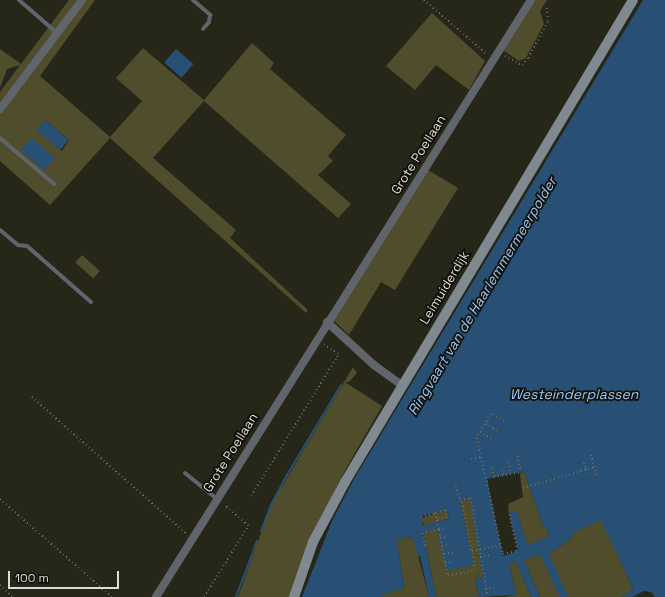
<!DOCTYPE html>
<html>
<head>
<meta charset="utf-8">
<style>
	body { margin:0 }
	#map { position:relative; width:665px; height:597px; overflow:hidden; background:#272719; font-family:"Space Grotesk",sans-serif }
	div>[style] { position:absolute }
	.green>* { inset:0; background:#504d2d; transform-origin:0 0 }
	.water>* { inset:0; background:#275074; transform-origin:0 0 }
	.stream>* { height:2px; margin:-1px; padding:0 1px; transform-origin:1px; border-radius:1px; background:#275074 }
	.canal>* { height:8px; margin:-4px; padding:0 4px; transform-origin:4px; border-radius:4px; background:#275074 }
	.path>* { height:1.5px; margin-top:-0.75px; transform-origin:0; background:repeating-linear-gradient(90deg,#6a6a5e 0 1px,transparent 0 4px) }
	.lane>* { height:4px; margin:-2px; padding:0 2px; transform-origin:2px; border-radius:2px; background:#5f656a }
	.street>* { height:8px; margin:-4px; padding:0 4px; transform-origin:4px; border-radius:4px; background:#5f656a }
	.secondary>* { height:10px; margin:-5px; padding:0 5px; transform-origin:5px; border-radius:5px; background:#808890 }
	span { translate:-50% -50%; white-space:nowrap; text-align:center; line-height:1.15; -webkit-text-stroke:3.5px #100f09; paint-order:stroke }
	.street-label { font-size:13px; color:#deded5 }
	.water-label { font-size:14px; color:#97c8f8; font-style:italic }
	.scale { position:absolute; left:8px; top:571px; width:111px; height:18px; box-sizing:border-box; border:2px solid #deded5; border-top:0; padding-left:5px; font-size:12px; line-height:14px; white-space:nowrap; color:#deded5; -webkit-text-stroke:3px #100f09; paint-order:stroke }
</style>
</head>
<body>
<div id="map">
	<div class="green">
		<div style="clip-path:polygon(69px 0,78px 0,0 102px,0 92px,20px 65px,7px 69px,0 88px,0 49px,21px 64px)"></div>
		<div style="clip-path:polygon(evenodd,86px 0,95px 0,40px 76px,110px 137px,142px 101px,116px 78px,143px 48px,204px 100px,252px 43px,274px 63px,270px 69px,346px 135px,328px 156px,333px 161px,318px 175px,351px 204px,338px 218px,204px 101px,153px 158px,236px 230px,230px 238px,308px 310px,306px 313px,110px 138px,50px 205px,0 161px,0 113px,86px 0,45px 120px,69px 140px,62px 151px,37px 130px,45px 120px)"></div>
		<div style="clip-path:polygon(535px 0,547px 0,540px 11px,544px 24px,526px 58px,519px 61px,503px 50px)"></div>
		<div style="clip-path:polygon(432px 13px,485px 61px,469px 90px,436px 65px,415px 90px,386px 66px)"></div>
		<div style="clip-path:polygon(428px 170px,458px 188px,395px 290px,381px 282px,349px 335px,334px 321px)"></div>
		<div style="left:82px;top:255px;width:24px;height:10px;rotate:42deg"></div>
		<div style="clip-path:polygon(353px 367px,357px 373px,349px 382px,345px 382px,382px 406px,343px 474px,319px 524px,290px 597px,238px 597px,271px 505px)"></div>
		<div style="clip-path:polygon(524px 471px,541px 521px,549px 533px,548px 536px,530px 545px,525px 539px,517px 512px,509px 513px,508px 504px,523px 497px,520px 474px)"></div>
		<div style="clip-path:polygon(471px 498px,483px 577px,475px 579px,479px 597px,436px 597px,423px 532px,437px 529px,439px 536px,474px 565px,460px 501px)"></div>
		<div style="left:446px;top:510px;width:9px;height:26px;rotate:72deg"></div>
		<div style="clip-path:polygon(602px 519px,633px 589px,622px 597px,540px 597px,524px 560px,542px 554px,545px 559px,549px 554px,572px 538px,574px 532px)"></div>
		<div style="clip-path:polygon(413px 537px,429px 597px,381px 597px,380px 595px,404px 588px,397px 539px)"></div>
		<div style="clip-path:polygon(516px 562px,531px 597px,504px 597px,516px 595px,509px 563px)"></div>
	</div>
	<div class="water">
		<div style="clip-path:polygon(evenodd,643px 0,665px 0,665px 597px,655px 597px,651px 592px,644px 591px,632px 597px,622px 597px,633px 588px,601px 520px,574px 532px,572px 538px,549px 554px,545px 560px,542px 554px,524px 560px,540px 597px,531px 597px,516px 562px,509px 563px,516px 595px,479px 597px,475px 579px,483px 577px,470px 499px,460px 501px,474px 565px,447px 571px,437px 529px,423px 532px,436px 597px,429px 597px,420px 556px,418px 557px,413px 537px,397px 539px,404px 588px,381px 595px,381px 597px,302px 597px,332px 521px,354px 479px,643px 0,524px 471px,541px 521px,549px 533px,548px 536px,530px 545px,525px 539px,517px 511px,509px 513px,518px 551px,503px 556px,487px 479px,524px 471px,643px 0,446px 511px,449px 519px,423px 526px,421px 516px,446px 511px)"></div>
		<div style="left:176px;top:49px;width:23px;height:18px;rotate:41deg"></div>
		<div style="left:45px;top:120px;width:31px;height:13px;rotate:40deg"></div>
		<div style="left:31px;top:138px;width:31px;height:16px;rotate:40deg"></div>
	</div>
	<div class="stream">
		<div style="left:261px;top:531px;width:28px;rotate:-69deg"></div>
		<div style="left:271px;top:505px;width:34px;rotate:-62deg"></div>
		<div style="left:287px;top:475px;width:105px;rotate:-59deg"></div>
		<div style="left:236px;top:597px;width:60px;rotate:-69.4deg"></div>
	</div>
	<div class="canal">
		<div style="left:542px;top:549px;width:53px;rotate:65.4deg"></div>
	</div>
	<div class="path">
		<div style="left:424px;top:0;width:84px;rotate:40.7deg"></div>
		<div style="left:505px;top:56px;width:19px;rotate:28deg"></div>
		<div style="left:522px;top:65px;width:9px;rotate:-49deg"></div>
		<div style="left:528px;top:58px;width:42px;rotate:-61.6deg"></div>
		<div style="left:548px;top:21px;width:14px;rotate:-98deg"></div>
		<div style="left:32px;top:397px;width:207px;rotate:41.5deg"></div>
		<div style="left:504px;top:421px;width:15px;rotate:-152deg"></div>
		<div style="left:491px;top:414px;width:28px;rotate:120deg"></div>
		<div style="left:477px;top:438px;width:119px;rotate:77.4deg"></div>
		<div style="left:503px;top:554px;width:14px;rotate:-12deg"></div>
		<div style="left:517px;top:551px;width:40px;rotate:-102deg"></div>
		<div style="left:486px;top:424px;width:14px;rotate:30deg"></div>
		<div style="left:480px;top:432px;width:14px;rotate:30deg"></div>
		<div style="left:591px;top:455px;width:23px;rotate:75deg"></div>
		<div style="left:518px;top:456px;width:17px;rotate:80deg"></div>
		<div style="left:471px;top:459px;width:10px;rotate:-11deg"></div>
		<div style="left:509px;top:462px;width:12px;rotate:81deg"></div>
		<div style="left:584px;top:463px;width:6px;rotate:72deg"></div>
		<div style="left:492px;top:468px;width:9px;rotate:77deg"></div>
		<div style="left:494px;top:477px;width:27px;rotate:-10deg"></div>
		<div style="left:586px;top:469px;width:5px;rotate:79deg"></div>
		<div style="left:502px;top:470px;width:5px;rotate:68deg"></div>
		<div style="left:456px;top:486px;width:15px;rotate:74deg"></div>
		<div style="left:460px;top:500px;width:11px;rotate:-10deg"></div>
		<div style="left:471px;top:498px;width:100px;rotate:80.3deg"></div>
		<div style="left:523px;top:488px;width:75px;rotate:-16.3deg"></div>
		<div style="left:251px;top:496px;width:163px;rotate:-58.3deg"></div>
		<div style="left:337px;top:357px;width:3px;rotate:-72deg"></div>
		<div style="left:338px;top:354px;width:17px;rotate:-147deg"></div>
		<div style="left:0;top:499px;width:149px;rotate:41.2deg"></div>
		<div style="left:435px;top:513px;width:7px;rotate:74deg"></div>
		<div style="left:421px;top:517px;width:26px;rotate:-16deg"></div>
		<div style="left:446px;top:510px;width:8px;rotate:83deg"></div>
		<div style="left:447px;top:518px;width:10px;rotate:169deg"></div>
		<div style="left:437px;top:520px;width:10px;rotate:79deg"></div>
		<div style="left:439px;top:530px;width:16px;rotate:169deg"></div>
		<div style="left:423px;top:533px;width:15px;rotate:79deg"></div>
		<div style="left:444px;top:529px;width:5px;rotate:169deg"></div>
		<div style="left:439px;top:530px;width:47px;rotate:78.9deg"></div>
		<div style="left:448px;top:576px;width:28px;rotate:-13deg"></div>
		<div style="left:475px;top:570px;width:71px;rotate:-101.3deg"></div>
		<div style="left:440px;top:538px;width:6px;rotate:-9deg"></div>
		<div style="left:442px;top:546px;width:5px;rotate:-11deg"></div>
		<div style="left:472px;top:551px;width:30px;rotate:-12deg"></div>
		<div style="left:444px;top:554px;width:11px;rotate:-10deg"></div>
		<div style="left:480px;top:557px;width:9px;rotate:-13deg"></div>
		<div style="left:445px;top:563px;width:6px;rotate:-9deg"></div>
		<div style="left:0;top:585px;width:18px;rotate:43deg"></div>
		<div style="left:485px;top:589px;width:9px;rotate:-13deg"></div>
		<div style="left:204px;top:597px;width:84px;rotate:-58.2deg"></div>
		<div style="left:248px;top:526px;width:32px;rotate:-139deg"></div>
	</div>
	<div class="lane">
		<div style="left:19px;top:0;width:50px;rotate:41deg"></div>
		<div style="left:193px;top:0;width:23px;rotate:41deg"></div>
		<div style="left:210px;top:15px;width:7px;rotate:98deg"></div>
		<div style="left:209px;top:22px;width:9px;rotate:131deg"></div>
		<div style="left:0;top:138px;width:71px;rotate:40.4deg"></div>
		<div style="left:0;top:230px;width:23px;rotate:40deg"></div>
		<div style="left:18px;top:245px;width:9px;rotate:6deg"></div>
		<div style="left:27px;top:246px;width:85px;rotate:41.2deg"></div>
		<div style="left:185px;top:473px;width:41px;rotate:39.1deg"></div>
	</div>
	<div class="street">
		<div style="left:0;top:109px;width:136px;rotate:-53deg"></div>
		<div style="left:327px;top:322px;width:64px;rotate:42.5deg"></div>
		<div style="left:374px;top:365px;width:34px;rotate:36deg"></div>
		<div style="left:156px;top:597px;width:705px;rotate:-57.87deg"></div>
	</div>
	<div class="secondary">
		<div style="left:294px;top:597px;width:58px;rotate:-70.9deg"></div>
		<div style="left:313px;top:542px;width:68px;rotate:-61.9deg"></div>
		<div style="left:345px;top:482px;width:561px;rotate:-59.14deg"></div>
	</div>
	<div class="street-label">
		<span style="left:419px;top:155px;rotate:-58deg">Grote Poellaan</span>
		<span style="left:445px;top:288px;rotate:-59deg">Leimuiderdijk</span>
		<span style="left:231px;top:453px;rotate:-58deg">Grote Poellaan</span>
	</div>
	<div class="water-label">
		<span style="left:482px;top:296px;rotate:-59deg">Ringvaart van de Haarlemmermeerpolder</span>
		<span style="left:574px;top:394px">Westeinderplassen</span>
	</div>
	<div class="scale">100 m</div>
</div>
</body>
</html>
